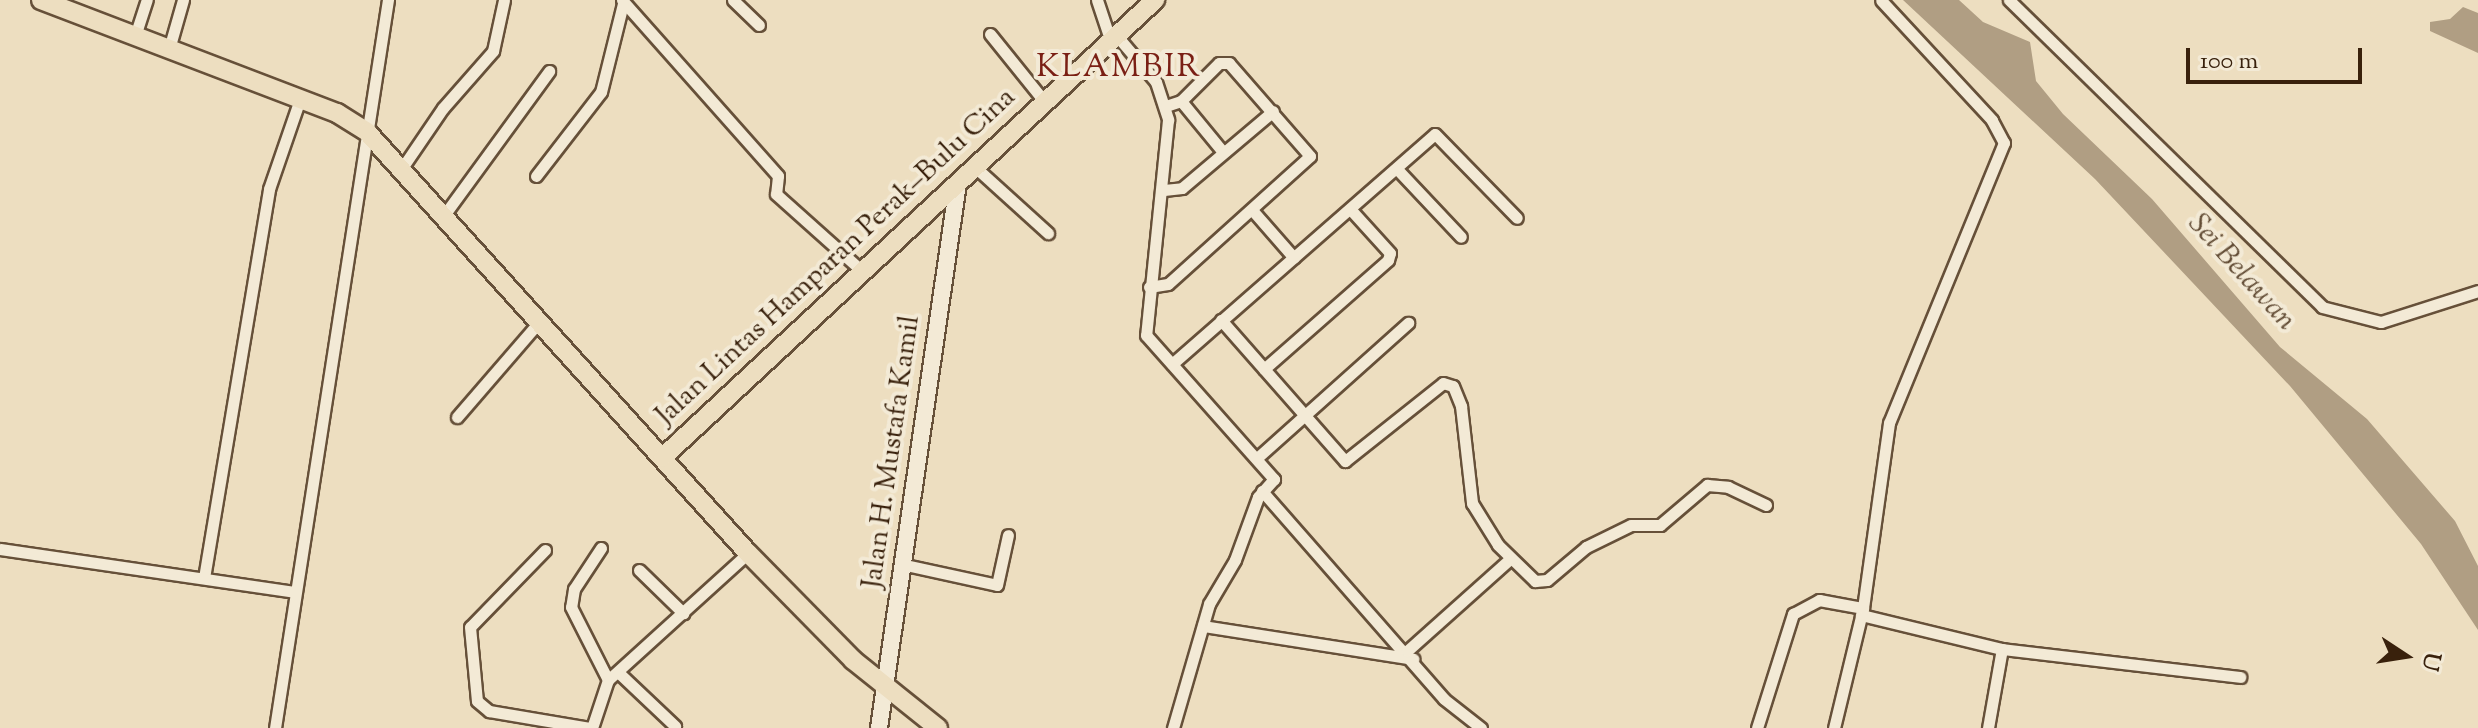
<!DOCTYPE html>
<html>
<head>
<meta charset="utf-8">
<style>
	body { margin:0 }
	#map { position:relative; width:2478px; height:728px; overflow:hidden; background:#eddec0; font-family:"Sorts Mill Goudy",serif }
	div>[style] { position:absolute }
	.water>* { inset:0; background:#b09e83 }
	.roads { filter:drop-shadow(2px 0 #665039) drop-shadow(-2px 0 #665039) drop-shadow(0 2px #665039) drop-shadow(0 -2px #665039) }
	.street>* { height:11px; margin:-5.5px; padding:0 5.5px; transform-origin:5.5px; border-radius:5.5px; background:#f3ead6 }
	.secondary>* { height:16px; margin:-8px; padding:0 8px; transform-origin:8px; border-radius:8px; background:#f3ead6 }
	.primary>* { height:18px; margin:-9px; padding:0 9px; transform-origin:9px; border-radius:9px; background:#eddec0 }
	span { translate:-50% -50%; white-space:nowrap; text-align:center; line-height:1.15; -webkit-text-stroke:8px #f3ead6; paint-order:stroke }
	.street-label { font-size:28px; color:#39210c }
	.water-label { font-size:30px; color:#634d36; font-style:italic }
	.quarter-label { font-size:32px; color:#7a1f14; letter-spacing:2px }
	.north { position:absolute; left:2366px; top:616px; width:80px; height:80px; -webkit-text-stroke:6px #f3ead6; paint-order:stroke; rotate:102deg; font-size:22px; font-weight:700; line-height:32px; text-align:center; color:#39210c }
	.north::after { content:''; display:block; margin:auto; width:28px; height:36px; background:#39210c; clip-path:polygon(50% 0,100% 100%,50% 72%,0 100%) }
	.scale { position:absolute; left:2186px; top:48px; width:176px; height:36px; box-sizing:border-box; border:4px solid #39210c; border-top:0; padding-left:10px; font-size:24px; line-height:28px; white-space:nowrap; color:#39210c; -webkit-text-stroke:6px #f3ead6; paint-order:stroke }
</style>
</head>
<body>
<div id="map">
	<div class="water">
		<div style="clip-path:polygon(1903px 0,1959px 0,1983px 22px,2030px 42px,2036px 81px,2063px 114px,2152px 199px,2280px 347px,2367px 419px,2455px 521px,2478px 566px,2478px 630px,2421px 544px,2290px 386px,2095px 179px)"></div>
		<div style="clip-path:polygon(2463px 7px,2478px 13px,2478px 53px,2430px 31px,2430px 22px,2450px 19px)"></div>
	</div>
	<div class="roads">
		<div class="street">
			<div style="left:622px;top:0;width:235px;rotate:48.4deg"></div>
			<div style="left:778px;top:176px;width:18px;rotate:96deg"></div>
			<div style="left:776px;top:194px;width:115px;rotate:41.8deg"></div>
			<div style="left:733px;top:0;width:36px;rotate:44deg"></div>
			<div style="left:1097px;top:0;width:44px;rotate:71.6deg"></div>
			<div style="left:2009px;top:0;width:438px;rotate:44.4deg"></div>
			<div style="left:2322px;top:307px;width:61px;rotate:14.3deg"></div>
			<div style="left:2381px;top:322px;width:102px;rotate:-17.7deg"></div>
			<div style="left:990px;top:34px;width:86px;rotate:51.1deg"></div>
			<div style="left:135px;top:36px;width:38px;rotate:-72deg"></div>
			<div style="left:1117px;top:36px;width:60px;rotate:49.7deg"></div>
			<div style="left:1156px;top:82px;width:40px;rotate:72deg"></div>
			<div style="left:1168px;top:120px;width:216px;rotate:95.8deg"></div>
			<div style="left:1146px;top:335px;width:193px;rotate:48.4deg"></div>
			<div style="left:1274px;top:479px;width:24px;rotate:132deg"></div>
			<div style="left:1258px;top:497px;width:67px;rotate:110.1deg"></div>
			<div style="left:1235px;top:560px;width:51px;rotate:120.6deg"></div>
			<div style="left:1209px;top:604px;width:129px;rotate:106.2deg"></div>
			<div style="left:169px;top:49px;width:51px;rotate:-74.1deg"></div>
			<div style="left:1181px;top:101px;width:66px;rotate:50.5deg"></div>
			<div style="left:974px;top:166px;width:100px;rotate:42.2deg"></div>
			<div style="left:1397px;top:169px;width:93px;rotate:46.7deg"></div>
			<div style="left:400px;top:171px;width:76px;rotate:-55.7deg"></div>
			<div style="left:443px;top:108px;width:76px;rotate:-48.7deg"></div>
			<div style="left:493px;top:51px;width:52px;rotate:-77.8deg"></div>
			<div style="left:536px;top:176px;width:106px;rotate:-52.3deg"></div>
			<div style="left:601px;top:92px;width:91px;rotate:-76deg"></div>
			<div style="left:1164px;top:190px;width:18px;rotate:-6deg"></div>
			<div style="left:1182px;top:188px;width:119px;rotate:-40.2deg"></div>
			<div style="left:1253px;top:211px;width:62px;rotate:48.9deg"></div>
			<div style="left:442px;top:218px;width:182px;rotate:-53.9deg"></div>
			<div style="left:1149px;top:287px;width:19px;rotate:-9deg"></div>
			<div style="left:1168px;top:284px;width:191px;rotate:-42deg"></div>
			<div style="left:1310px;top:156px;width:123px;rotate:-131.1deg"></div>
			<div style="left:1229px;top:63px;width:10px;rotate:180deg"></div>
			<div style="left:1219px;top:63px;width:54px;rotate:135deg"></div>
			<div style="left:1181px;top:101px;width:16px;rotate:162deg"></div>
			<div style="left:1221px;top:320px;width:188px;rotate:48.7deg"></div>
			<div style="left:1345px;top:461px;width:125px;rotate:-38.5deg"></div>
			<div style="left:1443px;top:383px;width:10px;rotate:17deg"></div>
			<div style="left:1453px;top:386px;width:22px;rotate:68deg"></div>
			<div style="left:1461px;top:406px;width:98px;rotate:83.5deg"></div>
			<div style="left:1472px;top:503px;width:49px;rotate:58.2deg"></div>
			<div style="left:1498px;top:545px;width:52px;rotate:44.2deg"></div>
			<div style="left:1535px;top:581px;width:12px;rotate:-5deg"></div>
			<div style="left:1547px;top:580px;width:51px;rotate:-40.2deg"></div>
			<div style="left:1586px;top:547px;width:50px;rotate:-26.1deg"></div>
			<div style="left:1631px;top:525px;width:29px"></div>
			<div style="left:1660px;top:525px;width:62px;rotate:-40.4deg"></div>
			<div style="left:1707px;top:485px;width:21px;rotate:5deg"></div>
			<div style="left:1728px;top:487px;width:42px;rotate:25.3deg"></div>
			<div style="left:1172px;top:364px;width:349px;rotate:-41.2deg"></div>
			<div style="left:1435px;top:134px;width:117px;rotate:45.7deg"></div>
			<div style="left:1264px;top:369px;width:165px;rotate:-41.3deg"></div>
			<div style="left:1388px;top:260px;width:7px;rotate:-74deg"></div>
			<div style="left:1390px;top:253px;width:58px;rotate:-132.2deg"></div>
			<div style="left:457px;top:417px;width:124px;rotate:-49.2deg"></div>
			<div style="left:1257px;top:458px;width:203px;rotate:-41.8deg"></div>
			<div style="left:1262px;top:491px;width:276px;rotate:48.8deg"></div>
			<div style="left:1444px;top:699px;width:47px;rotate:38.1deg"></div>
			<div style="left:601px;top:548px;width:49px;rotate:123.4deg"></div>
			<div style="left:574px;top:589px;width:18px;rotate:99deg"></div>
			<div style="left:571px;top:607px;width:82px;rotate:63.1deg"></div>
			<div style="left:0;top:549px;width:297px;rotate:8.3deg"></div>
			<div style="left:545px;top:550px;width:107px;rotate:134.2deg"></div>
			<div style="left:470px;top:627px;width:74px;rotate:84.6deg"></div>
			<div style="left:477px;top:701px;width:16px;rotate:40deg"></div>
			<div style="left:489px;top:711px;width:102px;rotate:9.6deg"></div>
			<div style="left:901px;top:564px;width:98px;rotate:12.3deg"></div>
			<div style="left:997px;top:585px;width:51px;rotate:-77.6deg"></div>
			<div style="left:639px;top:570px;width:62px;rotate:44.3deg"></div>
			<div style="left:204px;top:578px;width:394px;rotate:-80.5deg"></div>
			<div style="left:269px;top:189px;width:95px;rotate:-71deg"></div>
			<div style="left:1861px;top:615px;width:145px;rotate:13.6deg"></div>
			<div style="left:2002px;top:649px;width:240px;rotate:6.7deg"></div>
			<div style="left:1203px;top:626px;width:213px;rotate:8.9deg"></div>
			<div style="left:1407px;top:651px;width:138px;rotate:-41.8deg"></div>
			<div style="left:620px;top:674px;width:76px;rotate:43.4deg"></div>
			<div style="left:275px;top:728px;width:737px;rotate:-81.18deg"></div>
			<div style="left:592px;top:728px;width:51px;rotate:-71.6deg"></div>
			<div style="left:608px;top:680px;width:189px;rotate:-42.2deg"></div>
			<div style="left:1757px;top:728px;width:120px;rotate:-72.5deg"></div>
			<div style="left:1793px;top:614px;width:30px;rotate:-28deg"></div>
			<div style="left:1819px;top:600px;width:45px;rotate:10.3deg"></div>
			<div style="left:1834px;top:728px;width:123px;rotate:-76.4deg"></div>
			<div style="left:1863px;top:608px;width:187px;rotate:-82deg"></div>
			<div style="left:1889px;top:423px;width:303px;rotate:-67.7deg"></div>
			<div style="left:2004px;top:143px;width:26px;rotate:-118deg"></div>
			<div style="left:1992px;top:120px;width:163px;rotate:-132.8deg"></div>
			<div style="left:1988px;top:728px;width:80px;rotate:-80deg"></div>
		</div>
		<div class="secondary">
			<div style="left:879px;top:728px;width:551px;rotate:-81.75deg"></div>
		</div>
		<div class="primary">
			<div style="left:41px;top:0;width:317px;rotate:20.9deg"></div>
			<div style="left:337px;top:113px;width:36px;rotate:32deg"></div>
			<div style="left:367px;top:132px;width:568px;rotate:47.86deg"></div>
			<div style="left:748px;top:553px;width:150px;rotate:45.5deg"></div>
			<div style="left:853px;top:660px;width:109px;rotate:38.7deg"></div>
			<div style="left:663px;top:457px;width:672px;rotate:-42.89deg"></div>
		</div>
	</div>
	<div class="street-label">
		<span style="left:836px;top:257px;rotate:-43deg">Jalan Lintas Hamparan Perak–Bulu Cina</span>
		<span style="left:892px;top:452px;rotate:-82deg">Jalan H. Mustafa Kamil</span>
	</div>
	<div class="water-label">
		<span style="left:2241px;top:273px;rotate:48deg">Sei Belawan</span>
	</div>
	<div class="quarter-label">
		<span style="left:1119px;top:68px">KLAMBIR</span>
	</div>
	<div class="north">U</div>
	<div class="scale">100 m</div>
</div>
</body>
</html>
